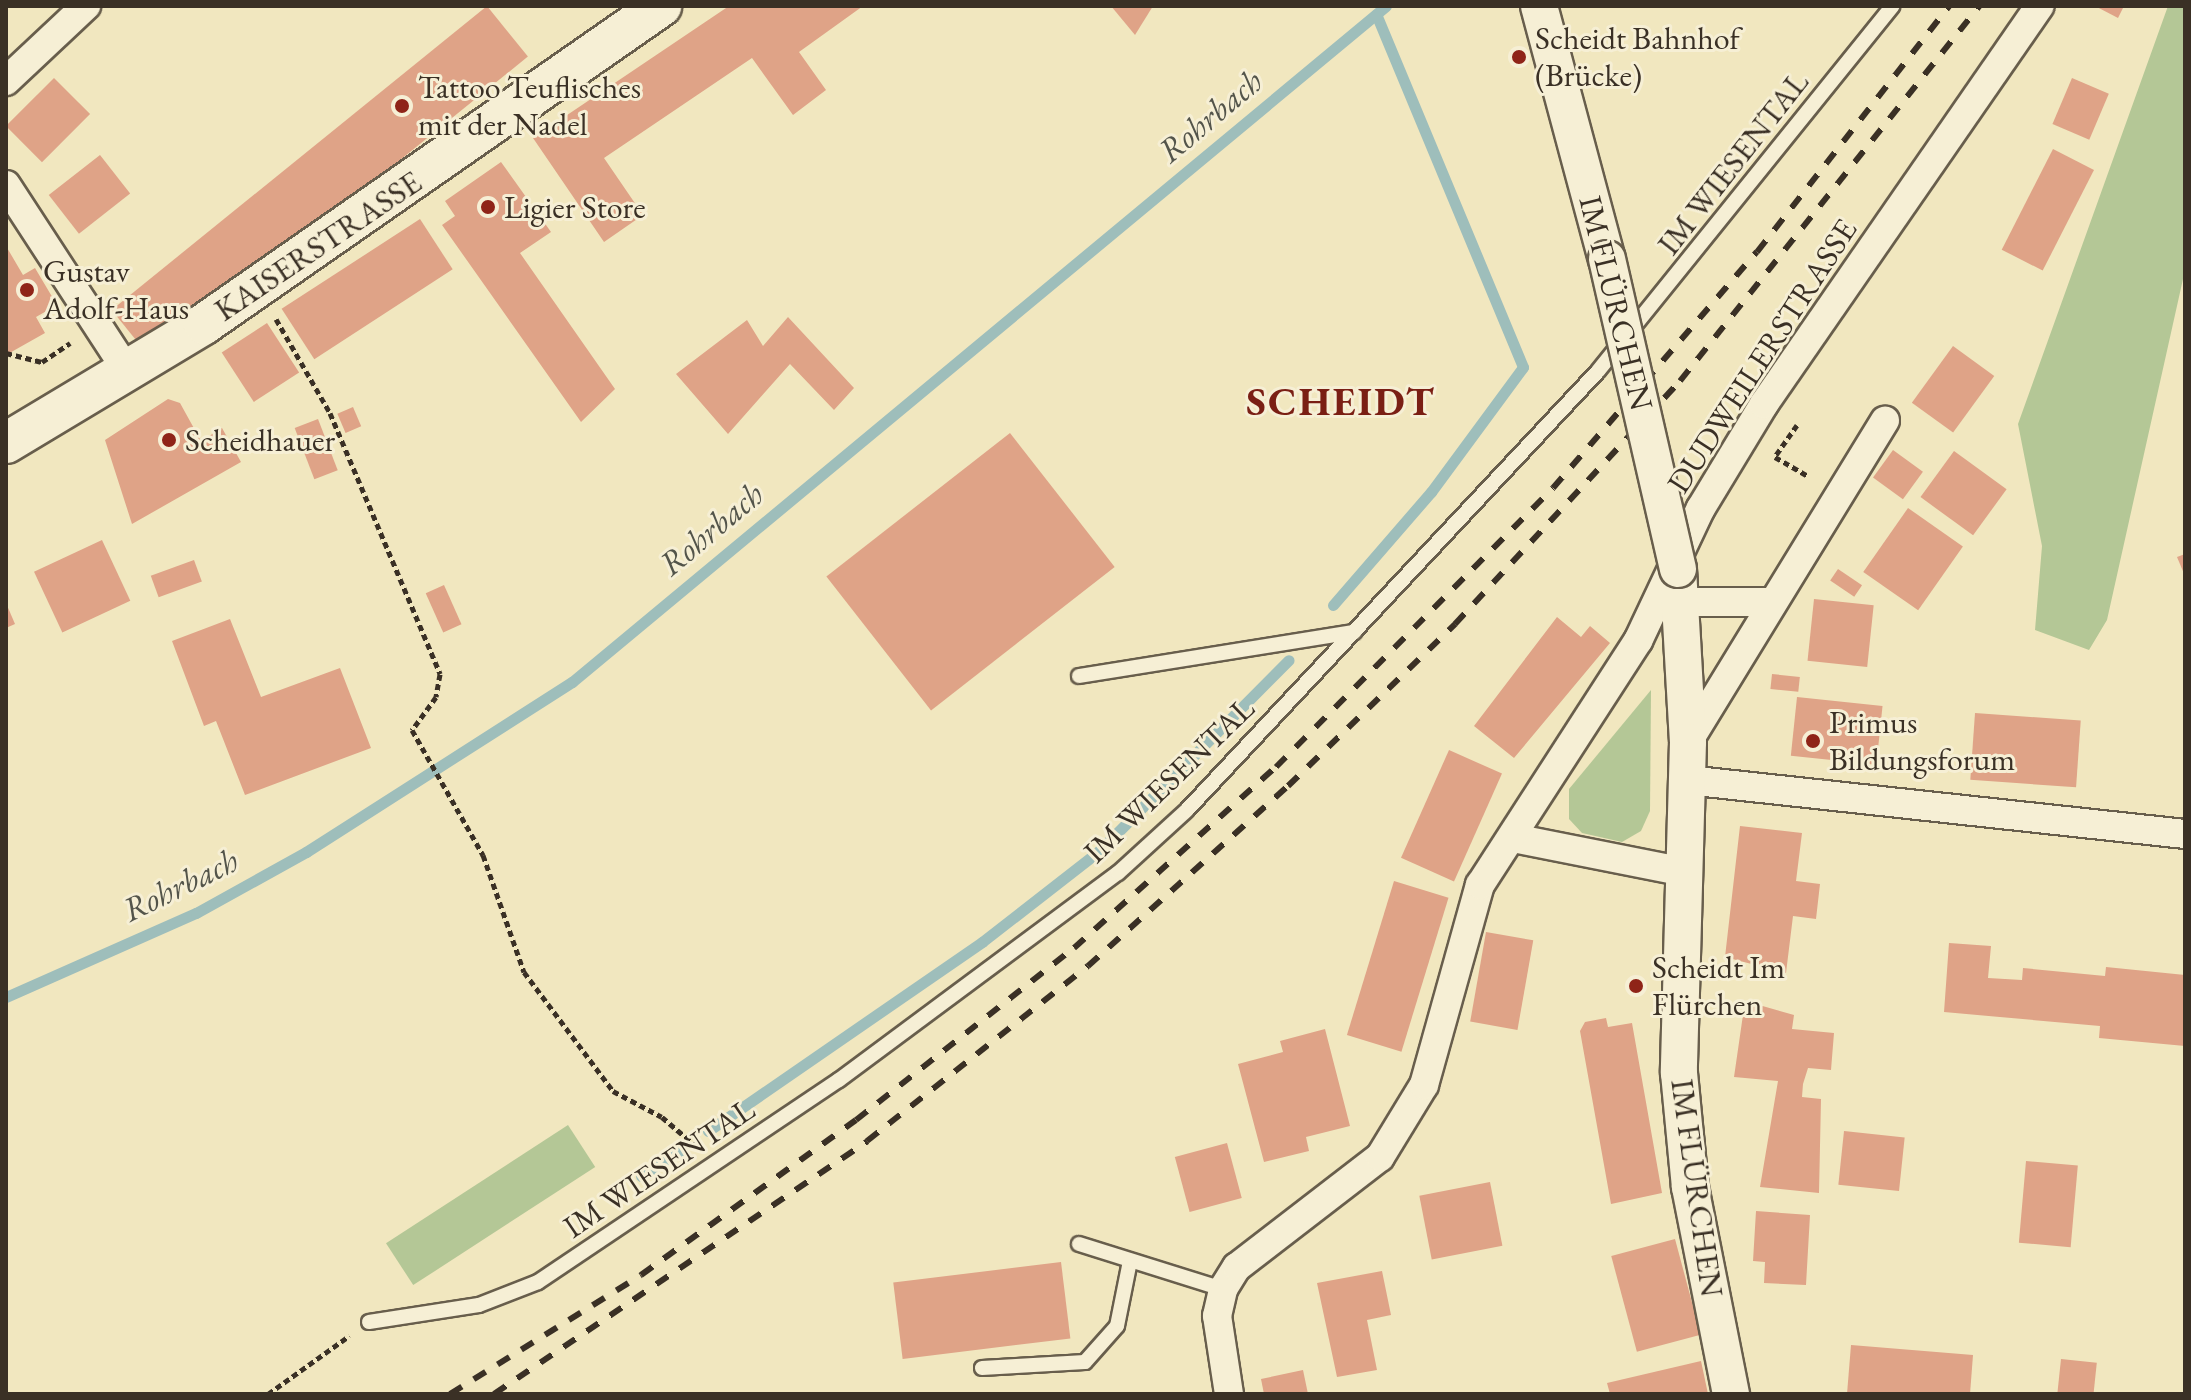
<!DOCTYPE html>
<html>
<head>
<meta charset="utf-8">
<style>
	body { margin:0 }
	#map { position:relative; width:2191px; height:1400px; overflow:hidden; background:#f1e7bf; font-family:"EB Garamond",serif }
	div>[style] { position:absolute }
	.green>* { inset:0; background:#b4c796; transform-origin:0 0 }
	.stream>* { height:11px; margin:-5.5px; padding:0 5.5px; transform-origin:5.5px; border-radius:5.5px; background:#9ebebb }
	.building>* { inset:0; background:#dfa387; transform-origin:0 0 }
	.path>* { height:5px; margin-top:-2.5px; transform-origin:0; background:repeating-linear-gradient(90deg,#3a3025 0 6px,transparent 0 10px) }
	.roads { filter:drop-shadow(2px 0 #685e4c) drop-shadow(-2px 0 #685e4c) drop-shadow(0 2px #685e4c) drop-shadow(0 -2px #685e4c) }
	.service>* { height:14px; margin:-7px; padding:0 7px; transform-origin:7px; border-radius:7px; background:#f6efd5 }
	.minor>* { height:28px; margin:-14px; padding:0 14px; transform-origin:14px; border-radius:14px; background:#f6efd5 }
	.tertiary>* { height:36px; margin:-18px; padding:0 18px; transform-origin:18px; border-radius:18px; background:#f6efd5 }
	.secondary>* { height:40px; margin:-20px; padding:0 20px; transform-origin:20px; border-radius:20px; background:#f6efd5 }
	.rail>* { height:6px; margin-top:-3px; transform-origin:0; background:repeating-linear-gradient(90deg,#3a3025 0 14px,transparent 0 28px) }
	.bridges { filter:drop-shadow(2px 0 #685e4c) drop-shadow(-2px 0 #685e4c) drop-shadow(0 2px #685e4c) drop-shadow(0 -2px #685e4c) }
	.tertiary-bridge>* { height:36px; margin:-18px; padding:0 18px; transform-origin:18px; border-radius:18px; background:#f6efd5 }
	.dots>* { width:22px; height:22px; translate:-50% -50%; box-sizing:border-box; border:4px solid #f6efd5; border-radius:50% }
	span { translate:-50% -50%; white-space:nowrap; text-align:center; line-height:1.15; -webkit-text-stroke:6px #f6efd5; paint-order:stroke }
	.poi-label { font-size:32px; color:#3a3025 }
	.left { translate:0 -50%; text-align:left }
	.street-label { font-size:32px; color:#3a3025 }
	.water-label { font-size:34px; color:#53544a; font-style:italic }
	.district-label { font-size:40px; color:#7a1f14; font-weight:700; letter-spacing:2px }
	.frame { position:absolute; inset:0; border:8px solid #3a3025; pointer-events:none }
</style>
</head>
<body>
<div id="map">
	<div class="green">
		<div style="clip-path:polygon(2168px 6px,2185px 6px,2185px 270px,2107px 620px,2089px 650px,2035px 630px,2042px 546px,2018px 424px)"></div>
		<div style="clip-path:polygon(1651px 690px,1650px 811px,1641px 831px,1622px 842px,1582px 833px,1569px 819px,1569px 789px)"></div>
		<div style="left:568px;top:1125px;width:50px;height:217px;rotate:57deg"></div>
	</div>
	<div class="stream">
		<div style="left:1333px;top:605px;width:150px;rotate:-49.1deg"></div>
		<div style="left:1431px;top:492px;width:155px;rotate:-53.6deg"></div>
		<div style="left:1523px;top:367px;width:382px;rotate:-112.6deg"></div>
		<div style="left:6px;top:997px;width:208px;rotate:-23.9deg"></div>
		<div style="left:196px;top:913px;width:126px;rotate:-29deg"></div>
		<div style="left:306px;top:852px;width:316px;rotate:-32.6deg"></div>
		<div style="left:572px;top:682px;width:1058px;rotate:-39.71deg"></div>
		<div style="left:708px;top:1131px;width:333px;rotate:-34.6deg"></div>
		<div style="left:982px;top:942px;width:148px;rotate:-37.9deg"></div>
		<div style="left:1099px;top:851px;width:269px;rotate:-45.2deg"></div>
		<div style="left:641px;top:1176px;width:48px;rotate:-33deg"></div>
	</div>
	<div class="building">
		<div style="left:487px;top:6px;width:65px;height:483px;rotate:51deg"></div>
		<div style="clip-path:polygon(729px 6px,863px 6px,799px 52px,826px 90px,793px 115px,752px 58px,604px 158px,643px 215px,604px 242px,533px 138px)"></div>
		<div style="clip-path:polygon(1111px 6px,1153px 6px,1135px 35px)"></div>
		<div style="clip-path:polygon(2095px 6px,2124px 6px,2118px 18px)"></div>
		<div style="left:54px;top:78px;width:51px;height:68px;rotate:45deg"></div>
		<div style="left:2072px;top:78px;width:40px;height:50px;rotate:23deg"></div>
		<div style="left:2053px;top:149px;width:46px;height:113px;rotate:27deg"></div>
		<div style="left:100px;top:155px;width:49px;height:65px;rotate:52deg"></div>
		<div style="clip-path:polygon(501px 162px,551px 232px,520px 253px,615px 389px,581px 422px,442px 225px,455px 216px,445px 201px)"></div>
		<div style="left:420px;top:219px;width:60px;height:165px;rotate:57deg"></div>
		<div style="clip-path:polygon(6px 246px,23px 275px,35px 268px,57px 305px,36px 317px,45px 333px,6px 355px)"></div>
		<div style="clip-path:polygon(788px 317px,854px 388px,834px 410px,790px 364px,728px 434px,676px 374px,747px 320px,763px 346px)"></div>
		<div style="left:267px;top:323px;width:59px;height:54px;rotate:57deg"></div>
		<div style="left:1953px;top:346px;width:51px;height:70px;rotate:36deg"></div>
		<div style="clip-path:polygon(168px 399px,180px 403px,201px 441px,222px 428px,241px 462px,132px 524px,105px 440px)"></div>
		<div style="left:353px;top:407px;width:21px;height:17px;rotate:67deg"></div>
		<div style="left:318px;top:419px;width:55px;height:25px;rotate:69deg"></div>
		<div style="left:1010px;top:433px;width:170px;height:233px;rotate:52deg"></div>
		<div style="left:1893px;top:450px;width:37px;height:34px;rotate:36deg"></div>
		<div style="left:1954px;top:451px;width:65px;height:57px;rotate:36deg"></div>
		<div style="left:1908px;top:508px;width:67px;height:78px;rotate:35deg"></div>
		<div style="left:102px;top:540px;width:67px;height:75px;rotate:65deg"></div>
		<div style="clip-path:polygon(2185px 554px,2185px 576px,2177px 557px)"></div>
		<div style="left:194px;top:560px;width:23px;height:46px;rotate:70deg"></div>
		<div style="left:1838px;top:569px;width:29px;height:14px;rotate:34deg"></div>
		<div style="left:444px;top:585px;width:43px;height:20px;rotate:66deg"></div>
		<div style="left:1814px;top:599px;width:60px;height:62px;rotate:6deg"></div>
		<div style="clip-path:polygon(6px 603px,15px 624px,6px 628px)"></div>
		<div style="clip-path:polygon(1557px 617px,1581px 637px,1590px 626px,1610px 643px,1514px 758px,1474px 726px)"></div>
		<div style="clip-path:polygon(230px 619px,261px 697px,340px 668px,371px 748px,245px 795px,216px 721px,204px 726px,172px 641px)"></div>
		<div style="left:1772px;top:674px;width:28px;height:15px;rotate:6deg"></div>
		<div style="left:1797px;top:697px;width:86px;height:59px;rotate:6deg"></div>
		<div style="left:1975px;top:713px;width:106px;height:67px;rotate:4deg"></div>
		<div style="left:1449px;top:750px;width:58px;height:118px;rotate:24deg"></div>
		<div style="clip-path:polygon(1740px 826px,1802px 833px,1796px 881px,1820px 884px,1816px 919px,1793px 916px,1786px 973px,1725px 957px)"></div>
		<div style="left:1394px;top:881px;width:57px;height:161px;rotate:17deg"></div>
		<div style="left:1486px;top:932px;width:48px;height:91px;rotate:10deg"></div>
		<div style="clip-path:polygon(1949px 943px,1991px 946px,1988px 978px,2022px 980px,2023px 968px,2105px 976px,2106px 967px,2185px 975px,2185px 1046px,2099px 1038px,2100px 1026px,1944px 1012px)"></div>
		<div style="clip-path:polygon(1745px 1001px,1794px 1015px,1792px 1029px,1834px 1033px,1831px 1070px,1808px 1068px,1803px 1084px,1802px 1097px,1821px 1099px,1819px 1193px,1760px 1187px,1778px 1081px,1734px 1077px)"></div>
		<div style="clip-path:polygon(1606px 1018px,1608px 1027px,1632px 1023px,1662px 1193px,1611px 1204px,1580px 1031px,1585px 1022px)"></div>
		<div style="clip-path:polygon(1325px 1029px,1350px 1126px,1306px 1137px,1309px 1151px,1264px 1162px,1238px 1064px,1283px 1052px,1280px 1041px)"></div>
		<div style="left:1844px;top:1131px;width:61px;height:54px;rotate:6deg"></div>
		<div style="left:1227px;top:1143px;width:57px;height:54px;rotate:75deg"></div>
		<div style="left:2026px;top:1161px;width:52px;height:82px;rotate:5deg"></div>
		<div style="left:1490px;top:1182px;width:65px;height:72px;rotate:79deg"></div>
		<div style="clip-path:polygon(1756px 1211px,1810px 1215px,1806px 1285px,1764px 1283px,1765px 1262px,1753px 1261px)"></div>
		<div style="left:1675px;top:1239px;width:99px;height:66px;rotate:75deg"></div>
		<div style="left:1061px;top:1262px;width:77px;height:169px;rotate:83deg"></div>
		<div style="clip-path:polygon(1382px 1271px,1391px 1315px,1367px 1320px,1377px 1370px,1337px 1377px,1317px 1283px)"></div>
		<div style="clip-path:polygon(1851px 1345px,1973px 1355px,1970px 1394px,1847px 1394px)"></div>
		<div style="left:2061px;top:1359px;width:36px;height:35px;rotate:6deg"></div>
		<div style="clip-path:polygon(1701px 1361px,1708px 1394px,1610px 1394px,1607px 1383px)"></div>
		<div style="clip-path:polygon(1303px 1370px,1308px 1394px,1264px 1394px,1261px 1379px)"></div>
	</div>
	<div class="path">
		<div style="left:276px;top:319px;width:108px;rotate:60.1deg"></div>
		<div style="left:330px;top:413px;width:283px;rotate:67.1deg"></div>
		<div style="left:440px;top:674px;width:23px;rotate:100deg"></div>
		<div style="left:436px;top:697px;width:41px;rotate:126deg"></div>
		<div style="left:412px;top:730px;width:144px;rotate:60.4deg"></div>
		<div style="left:483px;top:855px;width:124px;rotate:70.7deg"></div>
		<div style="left:524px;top:972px;width:149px;rotate:53.2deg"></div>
		<div style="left:613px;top:1091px;width:55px;rotate:28deg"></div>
		<div style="left:662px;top:1117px;width:45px;rotate:40.5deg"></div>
		<div style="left:6px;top:353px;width:37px;rotate:14deg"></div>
		<div style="left:42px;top:362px;width:34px;rotate:-34deg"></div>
		<div style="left:1797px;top:425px;width:39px;rotate:125deg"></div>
		<div style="left:1775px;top:457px;width:39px;rotate:30deg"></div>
		<div style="left:268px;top:1394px;width:100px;rotate:-35.6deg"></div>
	</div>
	<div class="roads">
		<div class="service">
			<div style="left:1079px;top:676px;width:279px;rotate:-9.1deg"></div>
			<div style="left:1079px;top:1244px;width:151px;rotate:17.4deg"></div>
			<div style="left:369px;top:1322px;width:111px;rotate:-8.8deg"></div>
			<div style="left:479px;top:1305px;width:63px;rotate:-21.3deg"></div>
			<div style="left:538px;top:1282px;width:362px;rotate:-33.9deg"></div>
			<div style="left:839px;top:1080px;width:347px;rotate:-36.6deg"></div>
			<div style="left:1118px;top:873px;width:92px;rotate:-42.4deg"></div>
			<div style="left:1186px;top:811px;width:603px;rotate:-46.88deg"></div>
			<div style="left:1598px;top:371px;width:469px;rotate:-51.1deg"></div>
			<div style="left:982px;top:1368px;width:103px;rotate:-3.3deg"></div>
			<div style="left:1085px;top:1362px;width:48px;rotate:-48.4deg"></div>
			<div style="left:1117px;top:1326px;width:66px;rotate:-78.7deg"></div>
		</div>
		<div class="minor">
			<div style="left:6px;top:81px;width:110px;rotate:-43.2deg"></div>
			<div style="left:6px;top:185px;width:225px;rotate:56.9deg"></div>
			<div style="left:1683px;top:602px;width:86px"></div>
			<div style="left:1688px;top:742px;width:377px;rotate:-58.5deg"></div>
			<div style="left:1687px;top:780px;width:501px;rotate:6.19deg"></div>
			<div style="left:1513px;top:838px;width:174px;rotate:11.2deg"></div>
			<div style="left:1229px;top:1394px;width:79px;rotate:-98.7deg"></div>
			<div style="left:1217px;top:1316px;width:28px;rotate:-77deg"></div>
			<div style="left:1223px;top:1289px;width:26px;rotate:-58deg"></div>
			<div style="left:1237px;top:1267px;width:180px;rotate:-37.6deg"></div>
			<div style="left:1380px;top:1157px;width:84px;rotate:-58.6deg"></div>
			<div style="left:1424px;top:1085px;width:208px;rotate:-74.4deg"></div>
			<div style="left:1480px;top:885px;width:291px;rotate:-57.1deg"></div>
			<div style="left:1638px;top:641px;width:147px;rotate:-64.7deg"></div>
			<div style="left:1701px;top:508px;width:122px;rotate:-58.8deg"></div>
			<div style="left:1764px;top:404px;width:484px;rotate:-55.3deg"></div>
		</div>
		<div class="tertiary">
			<div style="left:1539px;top:6px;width:262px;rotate:75deg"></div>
			<div style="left:1678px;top:569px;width:173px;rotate:86.7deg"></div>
			<div style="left:1688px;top:742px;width:331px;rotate:91.6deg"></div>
			<div style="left:1679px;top:1073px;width:115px;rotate:84.5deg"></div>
			<div style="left:1690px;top:1187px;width:211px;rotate:78.8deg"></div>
		</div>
		<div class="secondary">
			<div style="left:6px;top:443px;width:231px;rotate:-31deg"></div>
			<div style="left:204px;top:324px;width:557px;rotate:-34.83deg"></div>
		</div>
	</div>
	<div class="rail">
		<div style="left:450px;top:1394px;width:225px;rotate:-31.9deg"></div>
		<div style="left:641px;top:1275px;width:265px;rotate:-35.8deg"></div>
		<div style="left:856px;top:1120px;width:278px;rotate:-38.3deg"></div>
		<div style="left:1074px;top:948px;width:271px;rotate:-41.9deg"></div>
		<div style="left:1276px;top:767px;width:393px;rotate:-45.2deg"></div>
		<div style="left:1553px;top:488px;width:312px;rotate:-49.2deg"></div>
		<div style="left:1757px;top:252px;width:312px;rotate:-52deg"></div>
		<div style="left:494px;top:1394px;width:451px;rotate:-34.1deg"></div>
		<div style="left:867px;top:1141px;width:282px;rotate:-38.4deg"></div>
		<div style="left:1088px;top:966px;width:269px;rotate:-42deg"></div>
		<div style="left:1288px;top:786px;width:233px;rotate:-44.1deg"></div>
		<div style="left:1455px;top:624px;width:331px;rotate:-47.2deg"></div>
		<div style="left:1680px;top:381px;width:480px;rotate:-51.4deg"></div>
	</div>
	<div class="bridges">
		<div class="tertiary-bridge">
			<div style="left:1607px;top:259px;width:318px;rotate:77.1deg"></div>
		</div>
	</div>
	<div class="dots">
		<div style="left:1519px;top:57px;background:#8f2418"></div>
		<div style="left:402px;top:106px;background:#8f2418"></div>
		<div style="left:488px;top:207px;background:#8f2418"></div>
		<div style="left:27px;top:290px;background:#8f2418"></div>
		<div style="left:169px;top:440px;background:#8f2418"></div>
		<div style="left:1813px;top:741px;background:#8f2418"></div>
		<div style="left:1636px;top:986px;background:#8f2418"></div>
	</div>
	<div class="poi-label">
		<span class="left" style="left:1535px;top:57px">Scheidt Bahnhof<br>(Brücke)</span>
		<span class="left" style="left:418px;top:106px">Tattoo Teuflisches<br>mit der Nadel</span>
		<span class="left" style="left:504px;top:207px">Ligier Store</span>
		<span class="left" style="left:43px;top:290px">Gustav<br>Adolf-Haus</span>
		<span class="left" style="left:185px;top:440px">Scheidhauer</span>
		<span class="left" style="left:1829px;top:741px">Primus<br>Bildungsforum</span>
		<span class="left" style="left:1652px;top:986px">Scheidt Im<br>Flürchen</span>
	</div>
	<div class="street-label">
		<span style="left:1733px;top:163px;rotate:-52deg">IM WIESENTAL</span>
		<span style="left:318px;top:246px;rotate:-34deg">KAISERSTRASSE</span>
		<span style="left:1616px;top:303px;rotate:76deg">IM FLÜRCHEN</span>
		<span style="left:1762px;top:356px;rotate:-57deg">DUDWEILERSTRASSE</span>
		<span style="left:1169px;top:780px;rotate:-44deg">IM WIESENTAL</span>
		<span style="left:659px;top:1168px;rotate:-34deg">IM WIESENTAL</span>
		<span style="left:1697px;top:1188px;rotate:82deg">IM FLÜRCHEN</span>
	</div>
	<div class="water-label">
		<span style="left:1210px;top:116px;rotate:-40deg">Rohrbach</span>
		<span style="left:711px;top:529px;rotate:-40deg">Rohrbach</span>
		<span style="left:180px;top:885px;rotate:-26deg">Rohrbach</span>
	</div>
	<div class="district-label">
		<span style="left:1341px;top:401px">SCHEIDT</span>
	</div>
	<div class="frame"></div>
</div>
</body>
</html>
